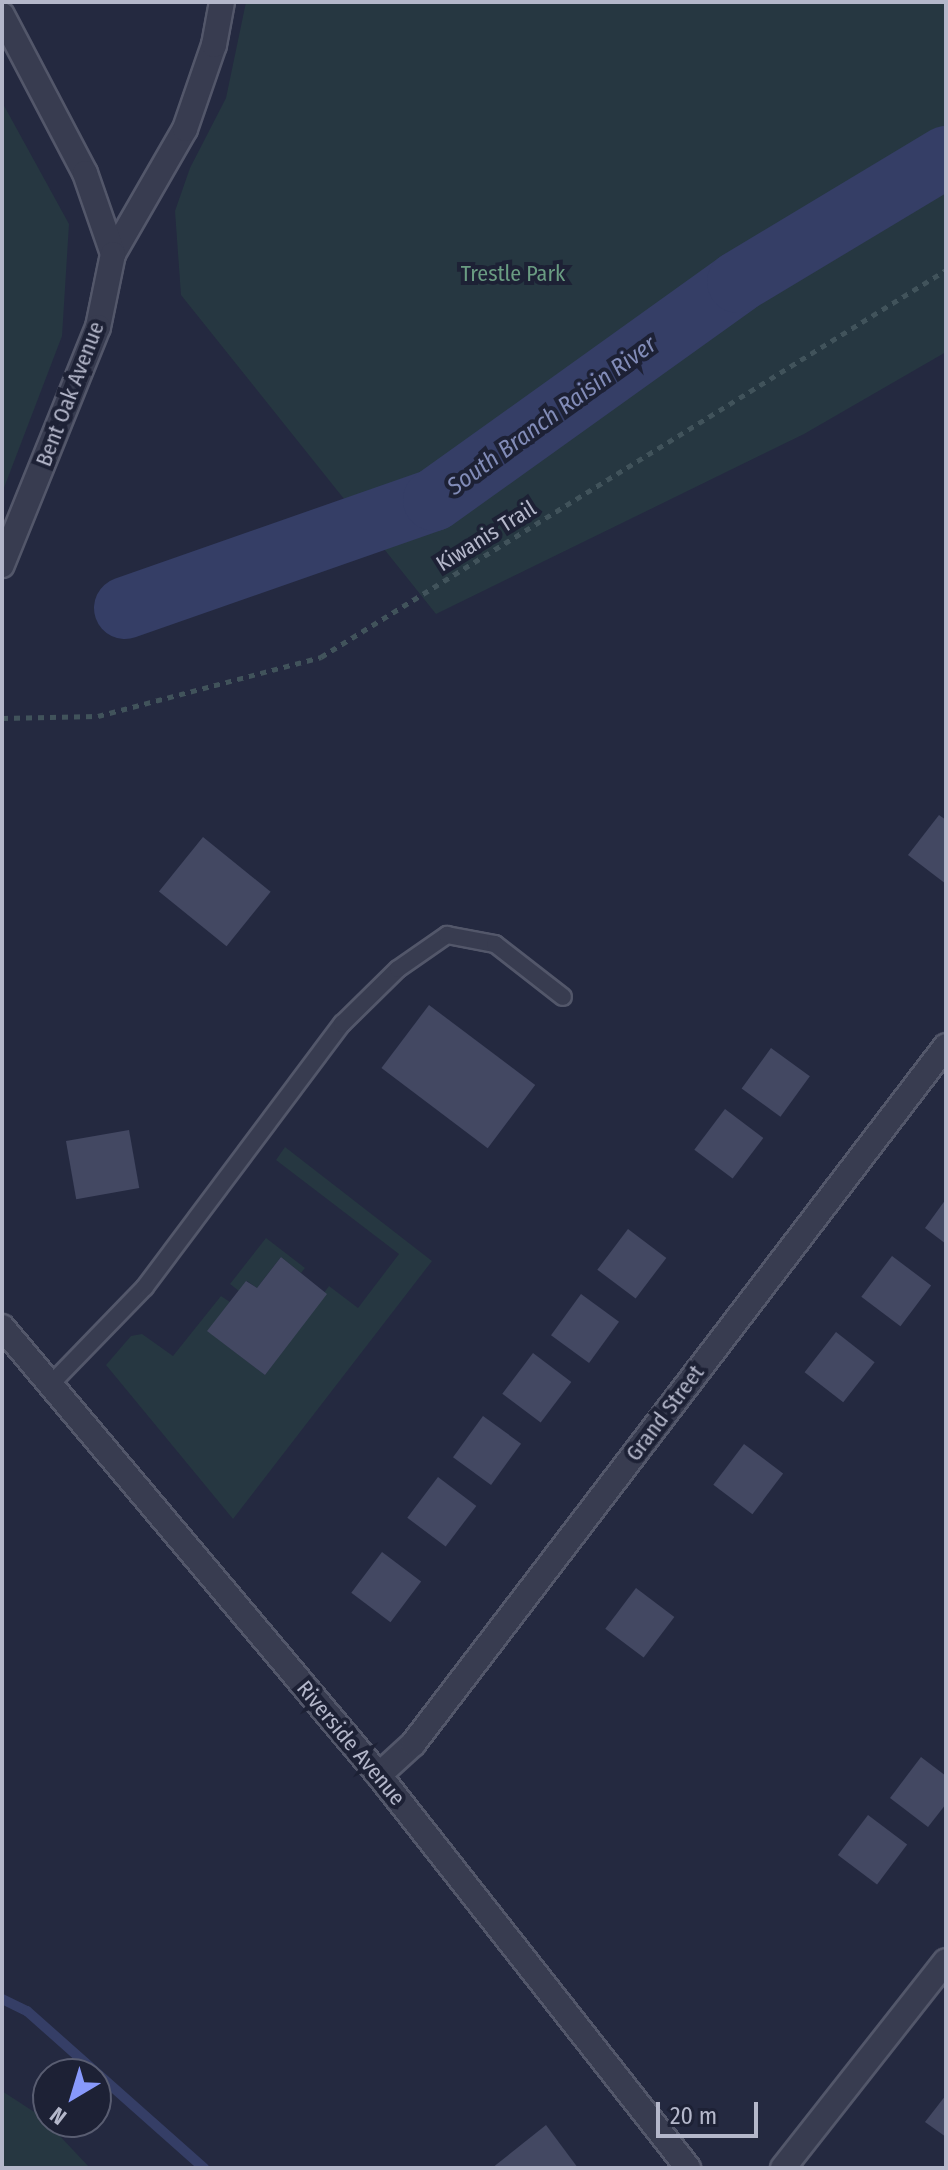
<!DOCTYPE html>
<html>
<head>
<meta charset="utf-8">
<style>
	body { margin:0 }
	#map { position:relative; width:948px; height:2170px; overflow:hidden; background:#242940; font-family:"Fira Sans Condensed",sans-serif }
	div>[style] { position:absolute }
	.green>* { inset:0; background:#263741 }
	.stream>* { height:10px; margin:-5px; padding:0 5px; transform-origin:5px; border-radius:5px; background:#353e66 }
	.river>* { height:62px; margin:-31px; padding:0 31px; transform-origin:31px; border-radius:31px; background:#353e66 }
	.building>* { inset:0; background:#434862; transform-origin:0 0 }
	.path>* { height:5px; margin-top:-2.5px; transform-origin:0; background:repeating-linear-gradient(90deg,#41535b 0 6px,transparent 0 12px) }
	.roads { filter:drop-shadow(2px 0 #53576a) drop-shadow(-2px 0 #53576a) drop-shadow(0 2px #53576a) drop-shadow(0 -2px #53576a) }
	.service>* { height:16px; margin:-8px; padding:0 8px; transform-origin:8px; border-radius:8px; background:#383c50 }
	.minor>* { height:24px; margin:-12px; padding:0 12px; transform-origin:12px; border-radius:12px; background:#383c50 }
	.tertiary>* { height:24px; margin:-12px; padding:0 12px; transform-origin:12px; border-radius:12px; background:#383c50 }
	span { translate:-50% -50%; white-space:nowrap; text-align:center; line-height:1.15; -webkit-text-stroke:8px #1d2135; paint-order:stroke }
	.park-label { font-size:22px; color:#6a9c82 }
	.street-label { font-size:22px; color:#b4b7ca }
	.water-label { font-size:24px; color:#828cb8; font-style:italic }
	.frame { position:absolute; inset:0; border:4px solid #b4b7ca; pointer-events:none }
	.north { position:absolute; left:32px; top:2058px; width:80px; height:80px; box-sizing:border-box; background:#1d2135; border:2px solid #595d71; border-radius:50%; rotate:218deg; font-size:22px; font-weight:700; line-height:32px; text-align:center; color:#b4b7ca }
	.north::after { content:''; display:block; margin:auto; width:28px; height:36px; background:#8899fc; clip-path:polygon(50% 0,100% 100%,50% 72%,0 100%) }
	.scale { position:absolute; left:656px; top:2102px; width:102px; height:36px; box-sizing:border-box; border:4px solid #b4b7ca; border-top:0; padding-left:10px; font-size:24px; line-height:28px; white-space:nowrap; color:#b4b7ca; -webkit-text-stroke:6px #1d2135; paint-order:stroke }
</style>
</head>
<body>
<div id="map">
	<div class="green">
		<div style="clip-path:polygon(246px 2px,946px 2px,946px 352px,804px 434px,436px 614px,181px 295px,175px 211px,190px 168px,226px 98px)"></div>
		<div style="clip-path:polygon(2px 102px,69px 224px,62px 336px,2px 493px)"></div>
		<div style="clip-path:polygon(285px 1147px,432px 1261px,233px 1519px,106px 1365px,131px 1336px,142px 1334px,173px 1356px,221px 1296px,230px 1302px,208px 1331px,265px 1375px,329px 1286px,358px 1308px,399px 1254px,276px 1160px)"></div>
		<div style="clip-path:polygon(266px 1238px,305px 1268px,301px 1273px,281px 1257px,257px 1288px,247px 1281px,239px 1291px,230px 1284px)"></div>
		<div style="clip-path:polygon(2px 2091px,42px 2117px,90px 2168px,2px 2168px)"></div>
	</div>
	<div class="stream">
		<div style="left:2px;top:1999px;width:28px;rotate:26deg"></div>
		<div style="left:27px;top:2011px;width:237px;rotate:41.6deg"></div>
	</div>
	<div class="river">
		<div style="left:125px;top:608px;width:327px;rotate:-19.3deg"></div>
		<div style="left:434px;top:500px;width:374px;rotate:-35.6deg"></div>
		<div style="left:738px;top:282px;width:243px;rotate:-31deg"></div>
	</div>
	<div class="building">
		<div style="clip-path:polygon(939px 815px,946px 820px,946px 884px,908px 855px)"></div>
		<div style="left:203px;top:837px;width:87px;height:70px;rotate:39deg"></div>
		<div style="left:429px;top:1005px;width:133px;height:79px;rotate:37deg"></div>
		<div style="left:771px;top:1048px;width:48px;height:50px;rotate:36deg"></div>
		<div style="left:725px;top:1109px;width:48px;height:51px;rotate:37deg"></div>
		<div style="left:129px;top:1130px;width:59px;height:64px;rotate:80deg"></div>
		<div style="clip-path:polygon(946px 1199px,946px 1244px,925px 1228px)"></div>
		<div style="left:628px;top:1229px;width:48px;height:51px;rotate:37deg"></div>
		<div style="left:892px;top:1256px;width:49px;height:51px;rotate:37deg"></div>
		<div style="clip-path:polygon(281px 1257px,327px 1294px,265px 1375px,207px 1331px,246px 1281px,257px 1288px)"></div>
		<div style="left:581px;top:1294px;width:47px;height:51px;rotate:36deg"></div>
		<div style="left:836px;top:1332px;width:49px;height:51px;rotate:38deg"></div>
		<div style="left:533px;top:1353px;width:48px;height:51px;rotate:37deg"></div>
		<div style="left:483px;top:1416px;width:47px;height:51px;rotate:36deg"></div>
		<div style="left:744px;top:1444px;width:49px;height:51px;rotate:37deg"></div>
		<div style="left:438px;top:1477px;width:48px;height:51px;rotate:37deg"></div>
		<div style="left:382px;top:1552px;width:49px;height:51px;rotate:37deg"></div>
		<div style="left:636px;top:1588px;width:48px;height:51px;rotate:37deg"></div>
		<div style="clip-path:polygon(921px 1757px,946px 1776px,946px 1804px,928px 1827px,890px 1798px)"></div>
		<div style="left:868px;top:1815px;width:49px;height:50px;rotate:37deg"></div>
		<div style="clip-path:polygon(946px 2095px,946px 2137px,925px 2122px)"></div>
		<div style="clip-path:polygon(546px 2125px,578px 2168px,492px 2168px)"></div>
	</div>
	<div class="path">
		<div style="left:2px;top:718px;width:96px;rotate:-1.2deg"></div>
		<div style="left:98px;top:716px;width:231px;rotate:-14.8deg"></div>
		<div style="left:321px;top:657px;width:735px;rotate:-31.77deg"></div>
	</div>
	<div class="roads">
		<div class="service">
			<div style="left:50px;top:1385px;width:136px;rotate:-45.9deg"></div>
			<div style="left:145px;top:1287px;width:329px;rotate:-53.2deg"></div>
			<div style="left:342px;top:1024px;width:78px;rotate:-44.5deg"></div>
			<div style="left:398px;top:969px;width:60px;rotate:-34.8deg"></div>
			<div style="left:447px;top:935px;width:49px;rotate:10.6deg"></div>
			<div style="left:495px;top:944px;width:86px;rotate:37.9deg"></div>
		</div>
		<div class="minor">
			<div style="left:113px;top:254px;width:144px;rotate:-60.1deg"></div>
			<div style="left:185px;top:129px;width:89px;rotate:-71deg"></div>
			<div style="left:214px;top:45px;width:44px;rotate:-79.5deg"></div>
			<div style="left:379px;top:1775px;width:46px;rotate:-42.4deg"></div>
			<div style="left:413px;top:1744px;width:878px;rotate:-52.63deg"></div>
			<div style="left:783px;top:2168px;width:263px;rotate:-51.8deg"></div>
		</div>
		<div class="tertiary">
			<div style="left:2px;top:15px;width:178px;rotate:62.3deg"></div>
			<div style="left:85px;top:173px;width:86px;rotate:70.9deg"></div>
			<div style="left:113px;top:254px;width:75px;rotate:101.6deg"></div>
			<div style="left:98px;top:327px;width:257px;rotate:112deg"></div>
			<div style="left:2px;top:1327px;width:586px;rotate:49.92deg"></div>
			<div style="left:379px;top:1775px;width:500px;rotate:51.8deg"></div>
		</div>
	</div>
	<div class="park-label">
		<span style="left:513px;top:274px">Trestle Park</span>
	</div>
	<div class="street-label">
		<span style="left:70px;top:394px;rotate:-69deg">Bent Oak Avenue</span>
		<span style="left:486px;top:536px;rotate:-32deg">Kiwanis Trail</span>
		<span style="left:665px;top:1413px;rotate:-53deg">Grand Street</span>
		<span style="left:351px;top:1743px;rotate:50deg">Riverside Avenue</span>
	</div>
	<div class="water-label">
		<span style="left:552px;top:416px;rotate:-36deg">South Branch Raisin River</span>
	</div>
	<div class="frame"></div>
	<div class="north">N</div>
	<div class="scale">20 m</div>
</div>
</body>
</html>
